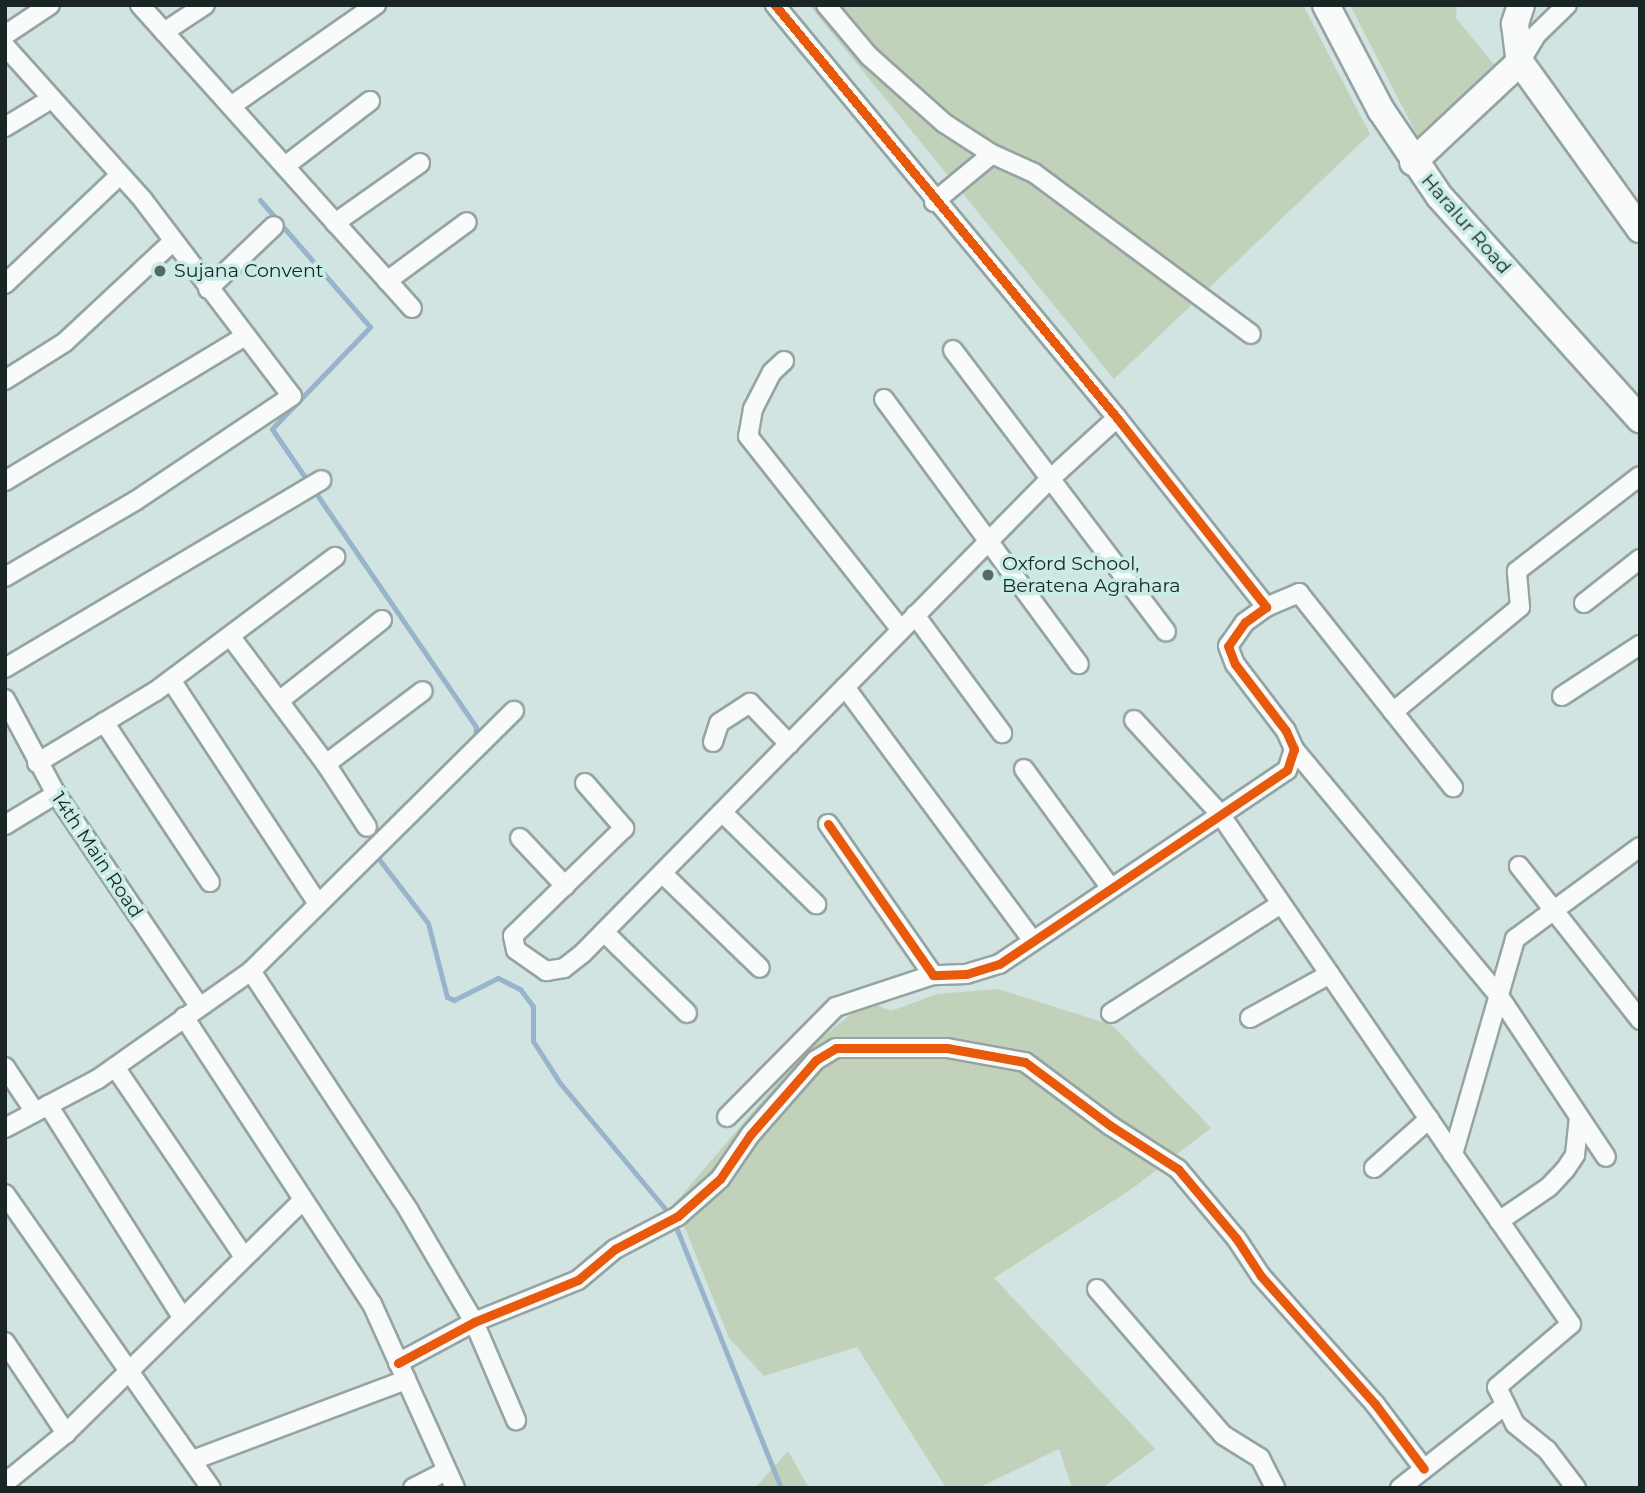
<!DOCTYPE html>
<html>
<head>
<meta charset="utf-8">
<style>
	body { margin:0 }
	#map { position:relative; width:1645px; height:1493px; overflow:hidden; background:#d1e4e1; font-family:Montserrat,sans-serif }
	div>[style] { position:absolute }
	.green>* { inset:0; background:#c2d1b9 }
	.stream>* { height:5px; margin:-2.5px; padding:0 2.5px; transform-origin:2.5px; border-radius:2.5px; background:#98b4cd }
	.roads { filter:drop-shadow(2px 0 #95a4a2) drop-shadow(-2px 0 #95a4a2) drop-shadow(0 2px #95a4a2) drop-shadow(0 -2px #95a4a2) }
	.street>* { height:18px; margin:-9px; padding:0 9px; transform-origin:9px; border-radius:9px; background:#f8fbfa }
	.secondary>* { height:26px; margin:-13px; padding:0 13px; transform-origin:13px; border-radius:13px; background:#f8fbfa }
	.cycleway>* { height:9px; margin:-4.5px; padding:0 4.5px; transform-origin:4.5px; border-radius:4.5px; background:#e8590c }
	.dots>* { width:19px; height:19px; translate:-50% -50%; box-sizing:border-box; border:4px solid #c9ece7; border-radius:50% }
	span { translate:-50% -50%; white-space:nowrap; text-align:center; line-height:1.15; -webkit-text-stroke:7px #c9ece7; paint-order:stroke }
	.street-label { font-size:19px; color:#192625 }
	.poi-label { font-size:19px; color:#192625 }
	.left { translate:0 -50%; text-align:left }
	.frame { position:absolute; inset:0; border:7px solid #192625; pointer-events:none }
</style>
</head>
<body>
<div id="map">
	<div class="green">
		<div style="clip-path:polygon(809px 5px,1303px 5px,1370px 134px,1114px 379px)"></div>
		<div style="clip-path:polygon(1350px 5px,1457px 5px,1456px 18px,1496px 67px,1420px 141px)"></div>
		<div style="clip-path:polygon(998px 989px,1112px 1025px,1211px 1128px,1133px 1188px,994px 1278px,1155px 1449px,1102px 1488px,1072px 1488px,1059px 1449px,978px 1488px,946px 1488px,857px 1347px,764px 1376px,729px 1338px,675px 1203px,802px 1054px,867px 1001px,891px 1011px,937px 994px)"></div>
		<div style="clip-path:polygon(788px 1451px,809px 1488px,755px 1488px)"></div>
	</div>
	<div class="stream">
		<div style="left:260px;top:200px;width:168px;rotate:49.1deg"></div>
		<div style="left:370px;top:327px;width:141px;rotate:133.9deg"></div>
		<div style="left:272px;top:429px;width:361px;rotate:55.6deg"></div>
		<div style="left:476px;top:727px;width:15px;rotate:94deg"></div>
		<div style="left:375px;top:854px;width:87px;rotate:52.5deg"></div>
		<div style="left:428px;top:923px;width:76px;rotate:75.6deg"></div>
		<div style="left:447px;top:997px;width:8px;rotate:23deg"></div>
		<div style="left:454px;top:1000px;width:49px;rotate:-26.6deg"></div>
		<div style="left:498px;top:978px;width:25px;rotate:27deg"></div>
		<div style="left:520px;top:989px;width:21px;rotate:53deg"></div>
		<div style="left:533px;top:1006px;width:35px;rotate:90deg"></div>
		<div style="left:533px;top:1041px;width:50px;rotate:57.3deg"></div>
		<div style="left:560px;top:1083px;width:175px;rotate:50.1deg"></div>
		<div style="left:672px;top:1217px;width:292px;rotate:68.1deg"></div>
	</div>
	<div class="roads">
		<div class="street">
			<div style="left:140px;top:5px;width:407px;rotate:48.1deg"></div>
			<div style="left:775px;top:5px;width:536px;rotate:50.37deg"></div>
			<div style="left:1117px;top:418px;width:241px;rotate:51.7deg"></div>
			<div style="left:1266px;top:607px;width:26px;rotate:144deg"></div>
			<div style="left:1245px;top:622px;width:29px;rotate:125deg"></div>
			<div style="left:1228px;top:646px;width:19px;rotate:69deg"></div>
			<div style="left:1235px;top:664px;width:84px;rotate:52.7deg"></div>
			<div style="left:1286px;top:731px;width:20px;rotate:66deg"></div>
			<div style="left:1294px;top:749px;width:22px;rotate:108deg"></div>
			<div style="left:1287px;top:770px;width:347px;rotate:146deg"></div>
			<div style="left:999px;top:964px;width:34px;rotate:163deg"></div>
			<div style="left:966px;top:974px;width:33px;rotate:178deg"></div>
			<div style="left:933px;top:975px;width:184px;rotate:-124.8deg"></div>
			<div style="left:826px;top:5px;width:67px;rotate:49.9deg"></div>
			<div style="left:869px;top:56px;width:101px;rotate:41.8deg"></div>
			<div style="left:944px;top:123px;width:57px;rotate:32.9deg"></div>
			<div style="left:992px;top:154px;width:46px;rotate:24.3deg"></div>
			<div style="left:1034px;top:173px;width:270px;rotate:36.6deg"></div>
			<div style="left:164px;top:32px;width:49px;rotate:-33.4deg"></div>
			<div style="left:5px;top:35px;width:54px;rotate:-33.7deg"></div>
			<div style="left:5px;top:46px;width:207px;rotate:48.1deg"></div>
			<div style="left:143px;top:200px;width:246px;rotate:52.8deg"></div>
			<div style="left:292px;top:396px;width:189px;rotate:146.2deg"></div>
			<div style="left:135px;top:501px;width:151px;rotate:149.7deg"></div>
			<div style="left:1520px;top:62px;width:31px;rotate:-59deg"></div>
			<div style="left:1536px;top:35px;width:43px;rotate:-44.1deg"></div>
			<div style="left:231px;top:106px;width:177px;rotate:-34.9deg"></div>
			<div style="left:5px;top:127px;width:54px;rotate:-31.3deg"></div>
			<div style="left:285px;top:166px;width:107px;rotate:-37.4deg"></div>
			<div style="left:934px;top:202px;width:75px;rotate:-39.6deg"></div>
			<div style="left:335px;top:223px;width:104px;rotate:-35.2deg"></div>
			<div style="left:387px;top:281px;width:99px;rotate:-36.4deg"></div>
			<div style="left:5px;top:284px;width:158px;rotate:-43.5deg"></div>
			<div style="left:208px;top:289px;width:91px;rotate:-43.7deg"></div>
			<div style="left:953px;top:350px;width:353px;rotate:52.9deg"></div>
			<div style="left:784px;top:361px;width:16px;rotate:137deg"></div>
			<div style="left:772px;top:372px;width:42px;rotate:117.2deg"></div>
			<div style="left:753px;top:409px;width:27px;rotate:100deg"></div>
			<div style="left:748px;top:436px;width:247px;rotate:51.7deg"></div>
			<div style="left:5px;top:380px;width:71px;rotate:-32.3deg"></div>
			<div style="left:65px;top:342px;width:145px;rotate:-43deg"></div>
			<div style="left:884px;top:399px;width:329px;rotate:53.7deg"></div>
			<div style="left:5px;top:481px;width:280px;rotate:-31.1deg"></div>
			<div style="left:1584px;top:603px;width:71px;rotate:-38.2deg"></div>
			<div style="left:1266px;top:607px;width:36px;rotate:-23deg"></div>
			<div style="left:1299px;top:593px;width:248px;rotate:51.6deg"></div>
			<div style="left:915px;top:615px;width:147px;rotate:53.6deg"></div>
			<div style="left:231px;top:637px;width:159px;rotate:53.2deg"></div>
			<div style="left:326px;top:764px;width:75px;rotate:56.9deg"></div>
			<div style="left:5px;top:668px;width:368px;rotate:-30.7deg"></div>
			<div style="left:171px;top:680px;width:268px;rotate:56.7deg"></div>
			<div style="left:845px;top:687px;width:316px;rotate:53.5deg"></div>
			<div style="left:1562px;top:696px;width:93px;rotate:-33.2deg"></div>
			<div style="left:5px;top:699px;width:108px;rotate:61.8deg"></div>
			<div style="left:56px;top:794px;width:256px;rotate:56deg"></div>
			<div style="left:279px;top:701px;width:131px;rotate:-38.2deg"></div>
			<div style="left:1393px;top:712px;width:165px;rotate:-39.6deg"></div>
			<div style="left:1520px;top:607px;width:36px;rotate:-95deg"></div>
			<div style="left:1517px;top:571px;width:155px;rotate:-37.7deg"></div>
			<div style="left:1134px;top:720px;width:127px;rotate:47.5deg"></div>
			<div style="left:1220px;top:814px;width:412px;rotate:55.6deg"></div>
			<div style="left:104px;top:722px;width:192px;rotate:56.5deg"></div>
			<div style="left:713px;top:742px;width:20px;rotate:-72deg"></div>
			<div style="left:719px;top:723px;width:37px;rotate:-33deg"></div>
			<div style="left:750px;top:703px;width:57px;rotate:46.4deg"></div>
			<div style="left:1294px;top:749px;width:321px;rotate:50.3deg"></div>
			<div style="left:1499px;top:996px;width:193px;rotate:56.4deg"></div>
			<div style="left:37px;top:763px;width:139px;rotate:-31.2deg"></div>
			<div style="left:156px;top:691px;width:224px;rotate:-36.8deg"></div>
			<div style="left:326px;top:764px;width:121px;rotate:-37deg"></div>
			<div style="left:1024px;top:769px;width:146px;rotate:53.9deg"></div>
			<div style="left:585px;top:783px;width:60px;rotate:49.1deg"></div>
			<div style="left:624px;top:828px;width:155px;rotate:135.8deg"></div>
			<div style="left:513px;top:936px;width:14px;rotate:78deg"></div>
			<div style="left:516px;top:950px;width:37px;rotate:35deg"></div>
			<div style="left:546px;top:971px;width:18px;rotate:-9deg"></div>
			<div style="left:564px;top:968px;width:24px;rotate:-38deg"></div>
			<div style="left:583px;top:953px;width:664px;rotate:-45.43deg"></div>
			<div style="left:1049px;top:480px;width:92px;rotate:-42.4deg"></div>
			<div style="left:722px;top:812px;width:132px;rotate:44.4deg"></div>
			<div style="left:5px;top:825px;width:60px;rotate:-31.3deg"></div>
			<div style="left:520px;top:838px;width:66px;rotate:46.8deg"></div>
			<div style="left:1519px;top:866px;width:196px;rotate:51.8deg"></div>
			<div style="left:662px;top:873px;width:136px;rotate:44.1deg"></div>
			<div style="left:604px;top:932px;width:116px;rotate:44.3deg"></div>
			<div style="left:251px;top:971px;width:287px;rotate:56.6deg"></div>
			<div style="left:409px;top:1211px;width:129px;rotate:59.6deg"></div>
			<div style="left:474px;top:1322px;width:107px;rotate:66.8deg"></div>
			<div style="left:1111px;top:1013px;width:202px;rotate:-32.7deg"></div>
			<div style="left:184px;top:1017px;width:343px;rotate:56.8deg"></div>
			<div style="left:372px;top:1304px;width:202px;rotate:65.7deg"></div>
			<div style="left:1250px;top:1018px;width:91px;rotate:-28.8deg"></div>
			<div style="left:5px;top:1067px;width:54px;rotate:56.3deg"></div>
			<div style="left:115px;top:1067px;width:227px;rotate:55.8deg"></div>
			<div style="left:48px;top:1105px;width:251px;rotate:57.7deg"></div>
			<div style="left:727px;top:1117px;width:155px;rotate:-45.3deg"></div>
			<div style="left:836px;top:1007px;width:102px;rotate:-18.3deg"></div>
			<div style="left:5px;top:1128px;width:105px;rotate:-27.8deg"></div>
			<div style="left:98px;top:1079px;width:187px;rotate:-35.2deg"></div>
			<div style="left:251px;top:971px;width:370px;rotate:-44.7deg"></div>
			<div style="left:1374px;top:1168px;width:74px;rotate:-41.7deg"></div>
			<div style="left:5px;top:1194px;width:359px;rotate:55deg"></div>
			<div style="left:1499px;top:1221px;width:60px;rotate:-34.2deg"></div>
			<div style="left:1549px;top:1187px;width:23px;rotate:-47deg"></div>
			<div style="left:1565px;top:1170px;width:18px;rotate:-56deg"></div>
			<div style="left:1575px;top:1155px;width:37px;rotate:-84deg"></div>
			<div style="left:1097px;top:1289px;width:193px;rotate:49.2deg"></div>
			<div style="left:1223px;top:1435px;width:44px;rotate:31.9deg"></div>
			<div style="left:1260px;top:1458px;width:34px;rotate:63deg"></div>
			<div style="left:5px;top:1342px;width:110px;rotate:56.2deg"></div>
			<div style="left:398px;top:1363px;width:86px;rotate:-28.3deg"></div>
			<div style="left:474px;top:1322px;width:112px;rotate:-22deg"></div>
			<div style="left:578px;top:1280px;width:48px;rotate:-40deg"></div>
			<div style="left:615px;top:1249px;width:71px;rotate:-27.6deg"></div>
			<div style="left:678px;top:1216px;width:56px;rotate:-41.4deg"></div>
			<div style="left:720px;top:1179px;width:53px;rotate:-55.7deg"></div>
			<div style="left:750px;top:1135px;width:100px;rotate:-48.7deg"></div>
			<div style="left:816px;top:1060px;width:23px;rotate:-31deg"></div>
			<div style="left:836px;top:1048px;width:111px"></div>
			<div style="left:947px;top:1048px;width:79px;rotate:10.2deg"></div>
			<div style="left:1025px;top:1062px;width:107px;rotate:36.7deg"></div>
			<div style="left:1111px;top:1126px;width:80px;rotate:32.7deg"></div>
			<div style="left:1178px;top:1169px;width:90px;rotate:50deg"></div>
			<div style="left:1236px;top:1238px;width:45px;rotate:56.7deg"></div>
			<div style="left:1261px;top:1276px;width:171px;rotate:48.3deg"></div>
			<div style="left:1375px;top:1404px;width:81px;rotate:53deg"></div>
			<div style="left:193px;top:1460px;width:228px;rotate:-20.6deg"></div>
			<div style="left:5px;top:1483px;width:79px;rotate:-39.3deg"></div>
			<div style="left:66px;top:1433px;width:332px;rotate:-44.5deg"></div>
			<div style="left:413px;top:1488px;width:38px;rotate:-27deg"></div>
			<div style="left:1400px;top:1488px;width:132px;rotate:-38.3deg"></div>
			<div style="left:1576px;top:1488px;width:48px;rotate:-127.3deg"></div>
			<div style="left:1547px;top:1450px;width:41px;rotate:-140.9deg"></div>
			<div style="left:1515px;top:1424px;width:41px;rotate:-115.9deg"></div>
			<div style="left:1497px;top:1387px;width:97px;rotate:-40.4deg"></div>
			<div style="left:1571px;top:1324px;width:207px;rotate:-124.8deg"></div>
			<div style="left:1453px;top:1154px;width:224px;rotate:-73.9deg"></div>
			<div style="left:1515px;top:939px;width:155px;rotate:-36.4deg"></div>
		</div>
		<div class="secondary">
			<div style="left:1326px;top:5px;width:119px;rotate:62.4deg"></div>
			<div style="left:1381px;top:110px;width:105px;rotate:55.9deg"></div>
			<div style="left:1440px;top:197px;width:299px;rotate:48deg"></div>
			<div style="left:1521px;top:5px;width:20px;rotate:108deg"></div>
			<div style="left:1515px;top:24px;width:38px;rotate:83deg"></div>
			<div style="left:1520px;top:62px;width:206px;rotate:54.3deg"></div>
			<div style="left:1413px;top:162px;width:146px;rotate:-43.1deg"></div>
		</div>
	</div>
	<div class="cycleway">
		<div style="left:775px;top:5px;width:536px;rotate:50.37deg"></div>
		<div style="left:1117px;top:418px;width:241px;rotate:51.7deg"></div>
		<div style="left:1266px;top:607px;width:26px;rotate:144deg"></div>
		<div style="left:1245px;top:622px;width:29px;rotate:125deg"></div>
		<div style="left:1228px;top:646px;width:19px;rotate:69deg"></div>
		<div style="left:1235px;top:664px;width:84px;rotate:52.7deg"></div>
		<div style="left:1286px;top:731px;width:20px;rotate:66deg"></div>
		<div style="left:1294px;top:749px;width:22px;rotate:108deg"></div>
		<div style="left:1287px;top:770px;width:347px;rotate:146deg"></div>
		<div style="left:999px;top:964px;width:34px;rotate:163deg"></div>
		<div style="left:966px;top:974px;width:33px;rotate:178deg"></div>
		<div style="left:933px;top:975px;width:184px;rotate:-124.8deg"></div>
		<div style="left:398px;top:1363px;width:86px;rotate:-28.3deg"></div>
		<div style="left:474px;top:1322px;width:112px;rotate:-22deg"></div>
		<div style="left:578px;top:1280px;width:48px;rotate:-40deg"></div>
		<div style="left:615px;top:1249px;width:71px;rotate:-27.6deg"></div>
		<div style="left:678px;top:1216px;width:56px;rotate:-41.4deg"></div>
		<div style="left:720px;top:1179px;width:53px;rotate:-55.7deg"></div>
		<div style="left:750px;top:1135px;width:100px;rotate:-48.7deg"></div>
		<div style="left:816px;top:1060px;width:23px;rotate:-31deg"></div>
		<div style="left:836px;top:1048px;width:111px"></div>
		<div style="left:947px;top:1048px;width:79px;rotate:10.2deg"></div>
		<div style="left:1025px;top:1062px;width:107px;rotate:36.7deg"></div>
		<div style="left:1111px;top:1126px;width:80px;rotate:32.7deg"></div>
		<div style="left:1178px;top:1169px;width:90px;rotate:50deg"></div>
		<div style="left:1236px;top:1238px;width:45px;rotate:56.7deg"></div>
		<div style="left:1261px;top:1276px;width:171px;rotate:48.3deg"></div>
		<div style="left:1375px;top:1404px;width:81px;rotate:53deg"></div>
	</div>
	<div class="dots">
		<div style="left:160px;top:271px;background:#596867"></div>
		<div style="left:988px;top:575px;background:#596867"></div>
	</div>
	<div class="street-label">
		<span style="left:1466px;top:224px;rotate:49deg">Haralur Road</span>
		<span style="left:97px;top:855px;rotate:56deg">14th Main Road</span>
	</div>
	<div class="poi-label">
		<span class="left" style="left:174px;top:271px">Sujana Convent</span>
		<span class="left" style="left:1002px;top:575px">Oxford School,<br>Beratena Agrahara</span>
	</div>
	<div class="frame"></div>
</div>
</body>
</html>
